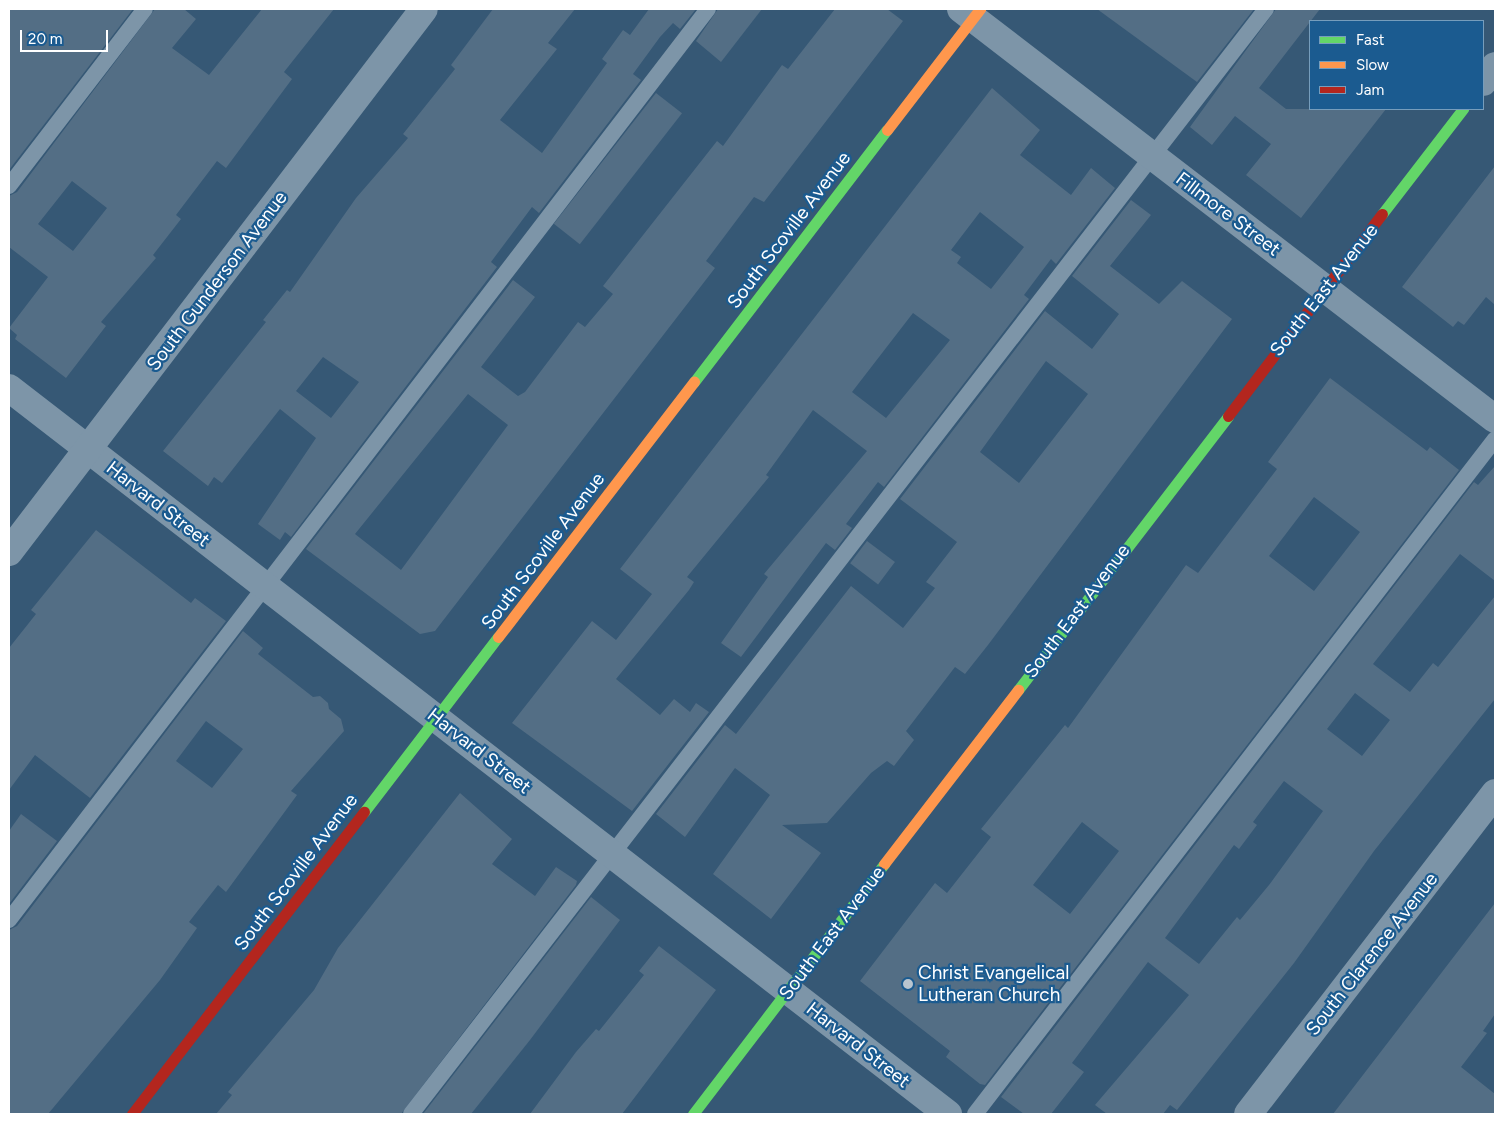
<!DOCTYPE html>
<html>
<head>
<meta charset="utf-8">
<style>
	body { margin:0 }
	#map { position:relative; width:1504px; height:1123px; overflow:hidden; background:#365875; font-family:Figtree,sans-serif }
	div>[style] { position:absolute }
	.building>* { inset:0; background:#536e85; transform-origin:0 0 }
	.lane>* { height:16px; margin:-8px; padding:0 8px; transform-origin:8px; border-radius:8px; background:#7d95a8 }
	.street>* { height:28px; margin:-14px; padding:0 14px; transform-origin:14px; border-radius:14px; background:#7d95a8 }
	.fast>* { height:11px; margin:-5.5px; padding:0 5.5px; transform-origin:5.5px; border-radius:5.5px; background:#63d668 }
	.slow>* { height:11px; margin:-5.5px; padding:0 5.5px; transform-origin:5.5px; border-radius:5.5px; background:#ff974d }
	.jam>* { height:11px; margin:-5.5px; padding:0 5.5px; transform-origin:5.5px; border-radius:5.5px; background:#b3261e }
	.dots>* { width:14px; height:14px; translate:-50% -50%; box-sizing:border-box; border:2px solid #1b5b90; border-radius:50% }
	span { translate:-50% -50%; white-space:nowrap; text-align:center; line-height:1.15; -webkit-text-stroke:4.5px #1b5b90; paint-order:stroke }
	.street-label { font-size:19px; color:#fff }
	.poi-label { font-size:19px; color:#fff }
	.left { translate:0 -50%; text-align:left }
	.frame { position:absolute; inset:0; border:10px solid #fff; pointer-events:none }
	.legend { position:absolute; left:1309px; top:20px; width:175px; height:90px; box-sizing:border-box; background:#1b5b90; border:1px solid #769dbc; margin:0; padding:6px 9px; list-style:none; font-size:15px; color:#fff }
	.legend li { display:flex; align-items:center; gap:10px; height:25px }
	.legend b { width:25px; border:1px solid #769dbc }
	.scale { position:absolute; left:20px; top:30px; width:88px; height:22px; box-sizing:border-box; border:2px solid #fff; border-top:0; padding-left:6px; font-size:15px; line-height:18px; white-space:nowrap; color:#fff; -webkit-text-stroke:4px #1b5b90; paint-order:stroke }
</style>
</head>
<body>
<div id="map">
	<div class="building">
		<div style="clip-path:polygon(9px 9px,133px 9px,9px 170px)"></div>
		<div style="clip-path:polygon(evenodd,155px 9px,184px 9px,196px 19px,172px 48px,209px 75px,262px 9px,334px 9px,284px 72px,292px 79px,226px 168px,217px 161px,176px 215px,181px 219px,153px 255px,156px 258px,101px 322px,106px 326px,66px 378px,15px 339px,17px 335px,9px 328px,48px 277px,9px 247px,9px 196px,17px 192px,155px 9px,72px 181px,107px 208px,73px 251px,38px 224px,72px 181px)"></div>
		<div style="clip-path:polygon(evenodd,493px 9px,575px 9px,548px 43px,557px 49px,500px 120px,542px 153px,607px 63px,602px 59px,623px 30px,630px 35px,649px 9px,696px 9px,680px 29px,673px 23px,660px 37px,633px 74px,641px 80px,539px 213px,532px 207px,491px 262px,497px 267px,291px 537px,285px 532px,280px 540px,258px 524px,316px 438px,280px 409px,222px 483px,214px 477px,208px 486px,163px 451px,266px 322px,263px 320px,287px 290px,290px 292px,356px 198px,408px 138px,403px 134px,455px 69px,451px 65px,493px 9px,323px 357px,359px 382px,331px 418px,296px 391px,323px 357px)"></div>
		<div style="clip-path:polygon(718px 9px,762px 9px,721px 62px,696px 41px)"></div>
		<div style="clip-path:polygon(evenodd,835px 9px,887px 9px,903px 21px,764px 202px,754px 197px,706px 261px,715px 268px,435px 631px,420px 634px,306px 549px,513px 280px,535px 297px,481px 367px,518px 396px,525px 392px,578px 322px,585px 327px,613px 294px,603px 286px,717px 141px,723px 146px,782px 65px,788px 69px,835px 9px,468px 394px,508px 425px,401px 570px,355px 534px,468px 394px)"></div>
		<div style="clip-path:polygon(1097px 9px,1254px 9px,1197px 82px)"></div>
		<div style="clip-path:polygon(1276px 9px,1320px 9px,1259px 88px,1286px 109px,1386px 109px,1301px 218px,1246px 175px,1271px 144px,1235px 116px,1212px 145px,1190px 127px)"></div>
		<div style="clip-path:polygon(evenodd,992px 88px,1040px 130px,1020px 155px,1071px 195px,1091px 168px,1115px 188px,1056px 264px,1051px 259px,1024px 295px,1029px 299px,884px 487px,878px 482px,846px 524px,852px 528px,835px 550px,826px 543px,741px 657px,721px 643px,768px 577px,764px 574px,867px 451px,813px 410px,766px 475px,769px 477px,687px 577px,694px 582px,689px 590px,616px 679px,660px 715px,674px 699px,690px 712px,696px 703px,709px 712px,632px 811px,512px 723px,592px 621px,616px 640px,652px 594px,620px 569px,992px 88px,980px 212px,1024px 247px,991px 289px,957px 263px,961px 257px,951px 250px,980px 212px,992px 88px,913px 313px,950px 340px,886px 418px,852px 392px,913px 313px)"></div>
		<div style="left:656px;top:93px;width:33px;height:166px;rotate:38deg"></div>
		<div style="clip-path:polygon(1495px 166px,1495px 305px,1486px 297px,1464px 325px,1458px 321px,1453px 327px,1402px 287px)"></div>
		<div style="clip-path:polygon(evenodd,1131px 200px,1151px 215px,1110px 266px,1159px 304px,1182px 281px,1232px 319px,988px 645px,965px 674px,955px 667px,906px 731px,914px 740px,894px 766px,887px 761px,871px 773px,827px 823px,782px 825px,821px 853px,771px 919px,713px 874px,770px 795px,735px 768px,685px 837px,656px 814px,725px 725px,736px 734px,851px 586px,903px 628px,935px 588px,926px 582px,957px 542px,900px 499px,1045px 311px,1092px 349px,1119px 314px,1072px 276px,1131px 200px,1046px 361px,1088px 394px,1019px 483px,980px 452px,1046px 361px)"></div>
		<div style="clip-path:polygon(evenodd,1330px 378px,1427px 451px,1430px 447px,1459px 470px,985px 1085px,980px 1084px,946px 1057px,950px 1051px,860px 981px,935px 883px,947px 893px,991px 837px,981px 829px,1065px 725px,1068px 728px,1186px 565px,1198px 573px,1277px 469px,1268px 462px,1330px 378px,1314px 497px,1360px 532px,1314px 591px,1269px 556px,1314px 497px,1330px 378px,1082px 822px,1119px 851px,1070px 914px,1033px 885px,1082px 822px)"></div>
		<div style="clip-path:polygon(evenodd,1495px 466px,1495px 581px,1460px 554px,1373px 664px,1410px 692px,1433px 663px,1438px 667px,1495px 596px,1495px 699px,1374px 851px,1294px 963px,1177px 1110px,1170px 1105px,1163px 1114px,1107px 1114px,1095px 1105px,1189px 995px,1148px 962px,1072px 1063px,1084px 1072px,1051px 1114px,1024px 1114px,1001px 1097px,1474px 482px,1478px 485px,1495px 466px,1355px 693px,1390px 720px,1362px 756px,1327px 729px,1355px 693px,1495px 466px,1284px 781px,1323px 811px,1269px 885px,1240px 920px,1237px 917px,1199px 964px,1165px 938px,1234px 845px,1239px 849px,1257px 825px,1253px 822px,1284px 781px)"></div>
		<div style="clip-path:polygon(96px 530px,191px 603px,195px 598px,226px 621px,90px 798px,35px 755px,9px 790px,9px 648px,36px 614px,31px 610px)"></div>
		<div style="left:867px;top:541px;width:35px;height:28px;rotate:37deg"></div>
		<div style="clip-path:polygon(evenodd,243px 631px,263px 648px,258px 654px,313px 697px,320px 696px,328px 703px,329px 709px,341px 719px,344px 731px,291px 791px,297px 795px,226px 892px,218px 885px,189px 922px,197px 928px,160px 980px,48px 1114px,9px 1114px,9px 930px,17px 926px,243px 631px,206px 721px,243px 749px,212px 788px,176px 761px,206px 721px)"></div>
		<div style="clip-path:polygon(460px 793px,512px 839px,492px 864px,535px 896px,556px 867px,577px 881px,576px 885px,401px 1114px,216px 1114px,232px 1095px,228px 1092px,314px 990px,338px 948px)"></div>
		<div style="clip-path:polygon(21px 814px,57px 841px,9px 904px,9px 831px)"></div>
		<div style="clip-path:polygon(591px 897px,620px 920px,530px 1040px,471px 1114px,423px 1114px)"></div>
		<div style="clip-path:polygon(1495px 903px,1495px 1014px,1483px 1031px,1487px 1033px,1461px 1067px,1495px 1094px,1495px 1114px,1333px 1114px)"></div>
		<div style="clip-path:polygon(659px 946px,716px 990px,635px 1097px,622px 1114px,530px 1114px,576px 1052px,596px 1029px,599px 1031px,644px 975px,639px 971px)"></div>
	</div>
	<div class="lane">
		<div style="left:9px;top:186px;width:223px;rotate:-52.5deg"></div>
		<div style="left:9px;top:920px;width:1148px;rotate:-52.5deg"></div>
		<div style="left:411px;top:1114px;width:1397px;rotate:-52.27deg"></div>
		<div style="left:975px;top:1114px;width:852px;rotate:-52.39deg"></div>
	</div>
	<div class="street">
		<div style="left:961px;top:9px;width:673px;rotate:37.52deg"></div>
		<div style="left:1483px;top:82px;width:20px;rotate:-53deg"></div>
		<div style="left:9px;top:388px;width:1187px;rotate:37.71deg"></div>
		<div style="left:9px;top:552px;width:683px;rotate:-52.61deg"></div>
		<div style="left:1248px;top:1114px;width:405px;rotate:-52.4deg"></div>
	</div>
	<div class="fast">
		<div style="left:1382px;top:214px;width:133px;rotate:-52.4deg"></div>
		<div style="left:694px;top:382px;width:317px;rotate:-52.6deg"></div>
		<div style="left:1018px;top:690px;width:345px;rotate:-52.5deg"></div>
		<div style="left:364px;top:812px;width:220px;rotate:-52.6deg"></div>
		<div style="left:693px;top:1114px;width:315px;rotate:-52.6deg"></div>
	</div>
	<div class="slow">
		<div style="left:887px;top:130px;width:153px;rotate:-52.5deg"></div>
		<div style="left:498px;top:637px;width:322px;rotate:-52.5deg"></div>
		<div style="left:884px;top:864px;width:220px;rotate:-52.4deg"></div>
	</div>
	<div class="jam">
		<div style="left:1228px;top:416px;width:254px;rotate:-52.7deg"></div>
		<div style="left:132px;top:1114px;width:381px;rotate:-52.5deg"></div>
	</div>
	<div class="dots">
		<div style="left:908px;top:984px;background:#b9c5cf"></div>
	</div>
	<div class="street-label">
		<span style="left:1228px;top:214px;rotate:37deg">Fillmore Street</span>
		<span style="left:789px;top:230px;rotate:-53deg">South Scoville Avenue</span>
		<span style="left:217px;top:281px;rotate:-53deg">South Gunderson Avenue</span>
		<span style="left:1324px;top:290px;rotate:-52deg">South East Avenue</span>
		<span style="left:158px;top:504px;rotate:38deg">Harvard Street</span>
		<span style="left:543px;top:551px;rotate:-53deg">South Scoville Avenue</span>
		<span style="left:1077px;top:611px;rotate:-53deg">South East Avenue</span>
		<span style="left:479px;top:751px;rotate:38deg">Harvard Street</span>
		<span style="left:296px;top:872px;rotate:-53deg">South Scoville Avenue</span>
		<span style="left:832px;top:933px;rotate:-53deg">South East Avenue</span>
		<span style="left:1372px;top:954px;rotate:-52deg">South Clarence Avenue</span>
		<span style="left:858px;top:1045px;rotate:38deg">Harvard Street</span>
	</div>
	<div class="poi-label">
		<span class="left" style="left:918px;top:984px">Christ Evangelical<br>Lutheran Church</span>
	</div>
	<div class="frame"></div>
	<ul class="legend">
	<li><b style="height:6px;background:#63d668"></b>Fast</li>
	<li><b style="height:6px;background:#ff974d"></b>Slow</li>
	<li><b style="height:6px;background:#b3261e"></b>Jam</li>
	</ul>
	<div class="scale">20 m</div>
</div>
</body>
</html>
